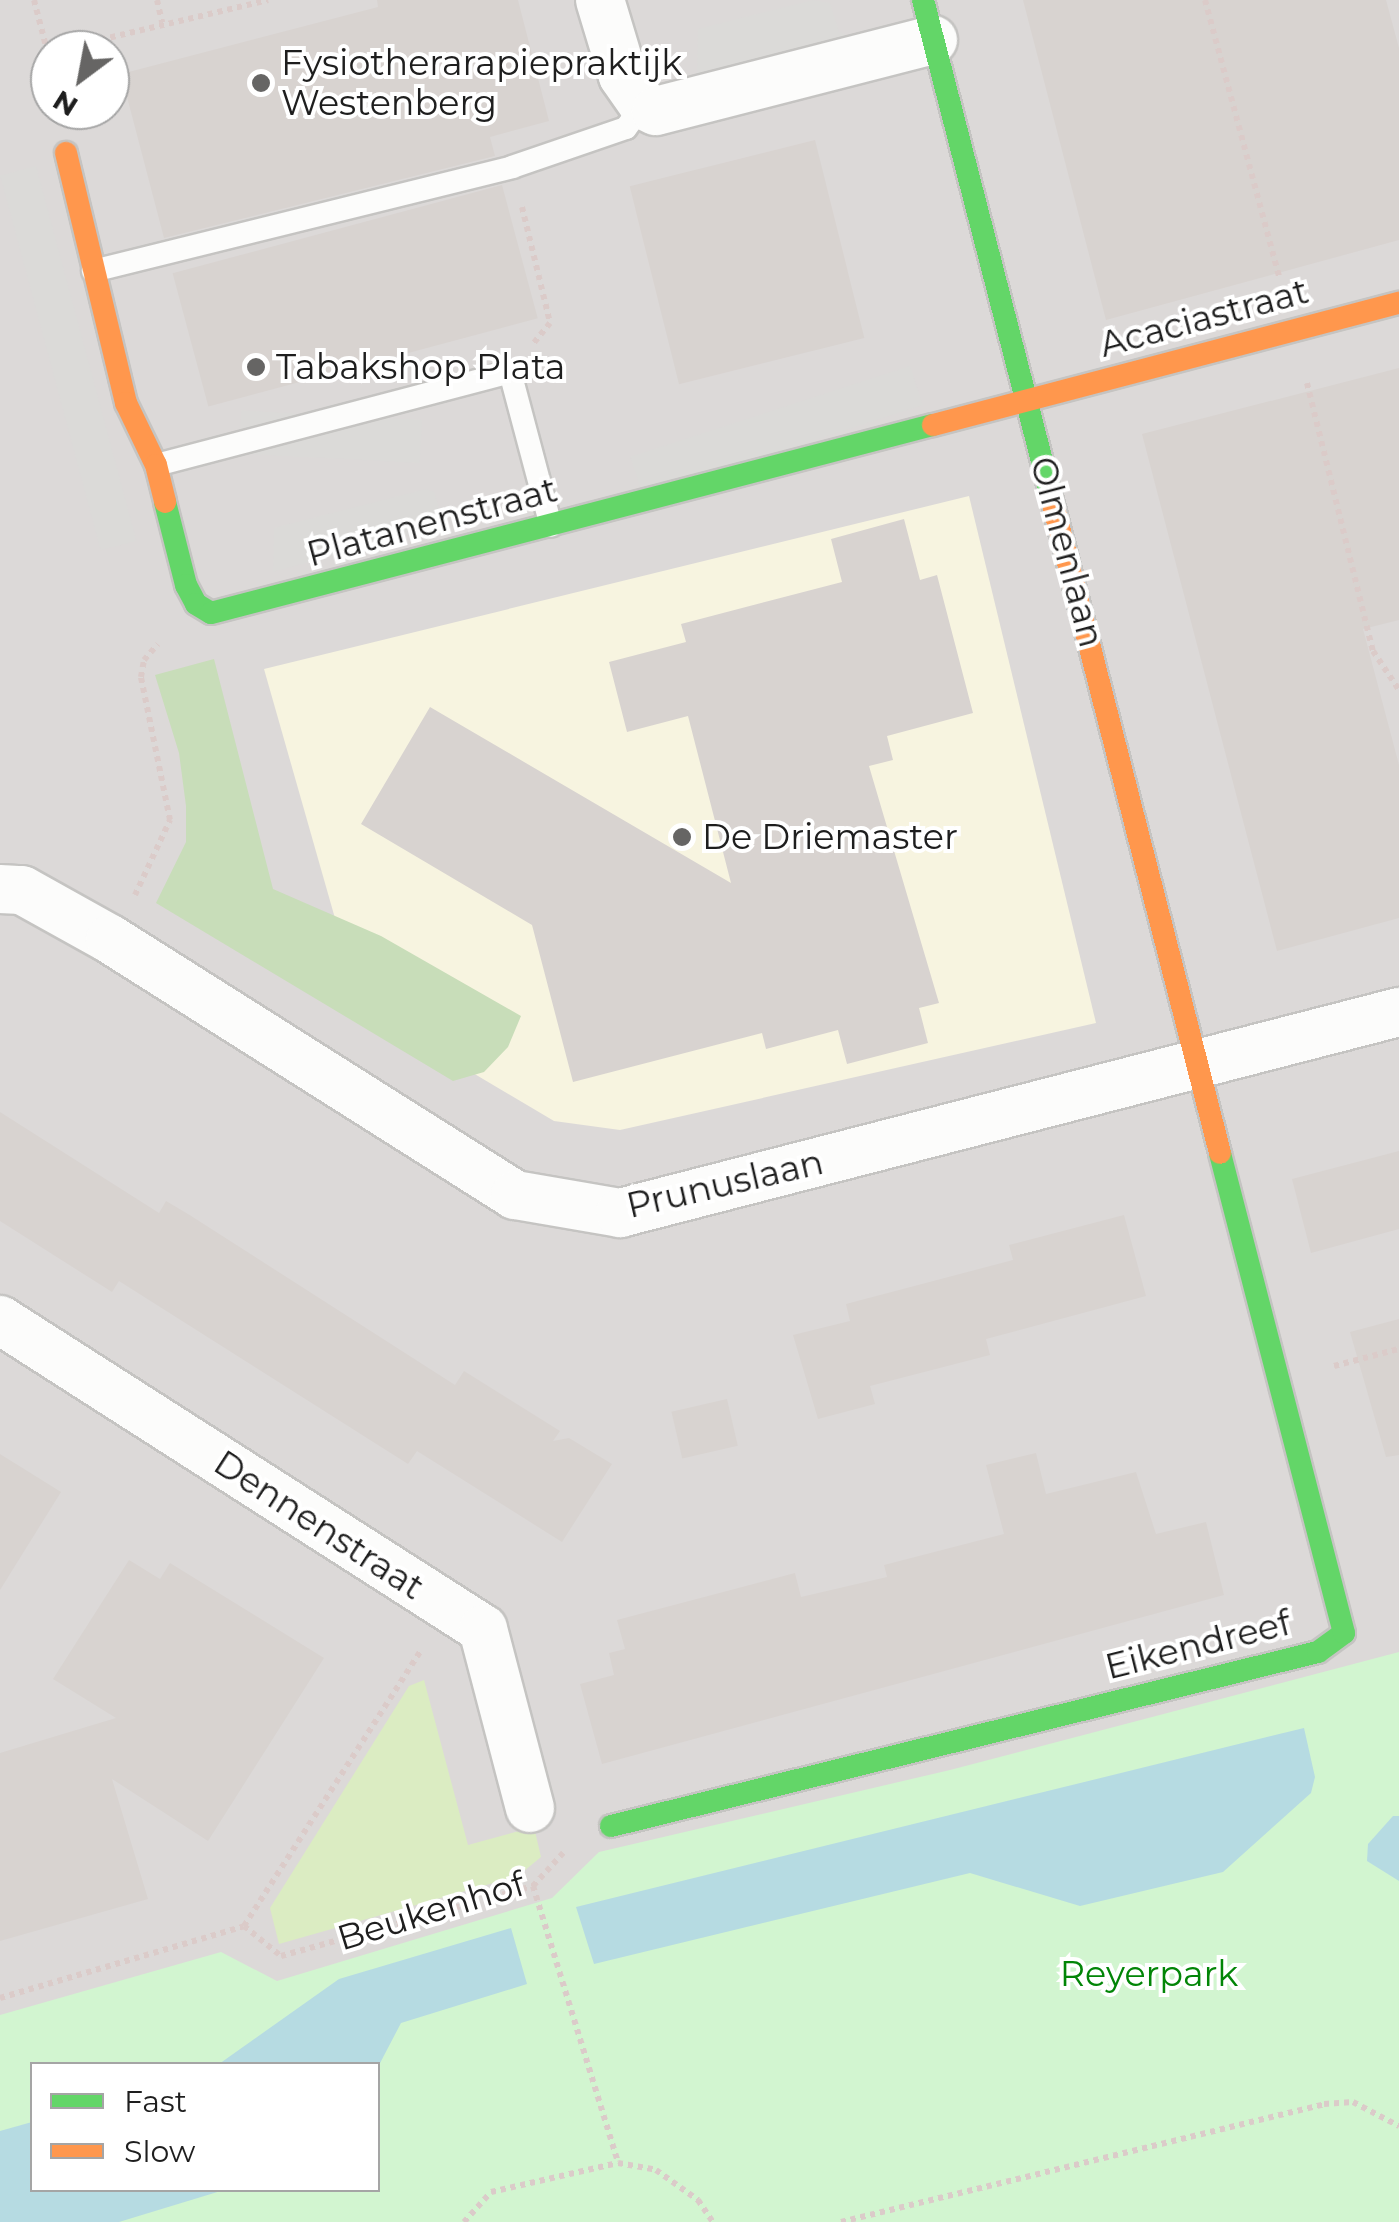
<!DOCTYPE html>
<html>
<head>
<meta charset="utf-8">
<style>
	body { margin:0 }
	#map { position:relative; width:1399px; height:2222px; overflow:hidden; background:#edeae6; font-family:Montserrat,sans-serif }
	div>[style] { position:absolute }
	.residential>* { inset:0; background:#dcd9d8 }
	.education>* { inset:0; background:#f7f4e0 }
	.religious>* { inset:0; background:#dbdad8; transform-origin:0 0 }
	.grass>* { inset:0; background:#dbecc2 }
	.forest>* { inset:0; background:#c8ddb9 }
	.park>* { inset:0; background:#d2f5d0 }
	.water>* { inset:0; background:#b6dbe2 }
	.building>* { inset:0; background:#d8d3d0; transform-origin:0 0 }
	.path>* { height:6px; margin-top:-3px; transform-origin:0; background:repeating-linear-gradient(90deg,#dbcbc9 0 5px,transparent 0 10px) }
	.roads { filter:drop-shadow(2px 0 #c5c4c2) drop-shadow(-2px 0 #c5c4c2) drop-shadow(0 2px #c5c4c2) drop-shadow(0 -2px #c5c4c2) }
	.lane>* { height:22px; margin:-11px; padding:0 11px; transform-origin:11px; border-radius:11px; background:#fcfcfb }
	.street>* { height:48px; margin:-24px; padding:0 24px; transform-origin:24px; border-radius:24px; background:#fcfcfb }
	.fast>* { height:22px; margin:-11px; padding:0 11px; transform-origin:11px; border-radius:11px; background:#63d668 }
	.slow>* { height:22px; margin:-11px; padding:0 11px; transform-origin:11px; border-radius:11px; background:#ff974d }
	.dots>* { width:28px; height:28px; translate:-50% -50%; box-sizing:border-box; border:5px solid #fff; border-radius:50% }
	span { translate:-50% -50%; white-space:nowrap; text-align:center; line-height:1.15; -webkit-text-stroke:8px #fff; paint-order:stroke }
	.poi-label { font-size:35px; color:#1e1e1e }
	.left { translate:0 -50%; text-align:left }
	.street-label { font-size:35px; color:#1e1e1e }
	.park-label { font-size:35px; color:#028507 }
	.legend { position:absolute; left:30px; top:2062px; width:350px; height:130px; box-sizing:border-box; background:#fff; border:2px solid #a5a5a5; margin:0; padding:12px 18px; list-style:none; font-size:30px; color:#1e1e1e }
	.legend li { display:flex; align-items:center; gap:20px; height:50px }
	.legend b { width:50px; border:2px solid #a5a5a5 }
	.north { position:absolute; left:30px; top:30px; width:100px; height:100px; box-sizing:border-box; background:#fff; border:2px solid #a5a5a5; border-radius:50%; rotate:212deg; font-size:28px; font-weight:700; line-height:40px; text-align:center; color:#1e1e1e }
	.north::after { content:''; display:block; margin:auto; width:35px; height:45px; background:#666564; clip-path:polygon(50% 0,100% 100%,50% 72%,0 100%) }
</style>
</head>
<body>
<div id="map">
	<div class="residential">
		<div style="clip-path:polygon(evenodd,0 0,1399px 0,1399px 1765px,32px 2064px,0 2148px,0 0,50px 50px,110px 50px,110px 110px,50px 110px,50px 50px)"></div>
	</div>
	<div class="education">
		<div style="clip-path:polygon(969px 496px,1096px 1023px,620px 1130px,554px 1121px,360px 1006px,264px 669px)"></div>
	</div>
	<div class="religious">
		<div style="clip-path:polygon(813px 0,830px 3px,839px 32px,847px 35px,697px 75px,698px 29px)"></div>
		<div style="left:36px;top:166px;width:388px;height:37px;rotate:75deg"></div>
		<div style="left:910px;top:366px;width:41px;height:294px;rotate:72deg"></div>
		<div style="left:422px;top:420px;width:43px;height:181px;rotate:93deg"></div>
		<div style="clip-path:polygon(426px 489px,434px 492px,444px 524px,273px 572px,274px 528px)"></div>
	</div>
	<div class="grass">
		<div style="clip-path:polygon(424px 1680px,468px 1845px,534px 1827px,541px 1857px,518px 1876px,279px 1944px,270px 1908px,409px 1686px)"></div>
	</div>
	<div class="forest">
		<div style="clip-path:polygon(214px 659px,273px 889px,381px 936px,521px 1016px,508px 1047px,484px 1072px,453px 1081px,156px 903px,186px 842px,186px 806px,179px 753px,155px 675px)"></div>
	</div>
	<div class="park">
		<div style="clip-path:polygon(evenodd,1399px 1652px,1399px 2222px,0 2222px,0 2015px,221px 1952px,277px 1981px,552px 1898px,599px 1852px,950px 1770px,1399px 1652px,32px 2064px,378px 2064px,378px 2190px,32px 2190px,32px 2064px)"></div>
	</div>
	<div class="water">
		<div style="clip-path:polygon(1304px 1728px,1315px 1777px,1311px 1793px,1223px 1872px,1080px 1906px,970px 1873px,594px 1964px,576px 1907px)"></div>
		<div style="clip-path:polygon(1393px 1816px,1399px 1816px,1399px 1881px,1367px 1861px,1368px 1844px)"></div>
		<div style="clip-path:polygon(511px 1928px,527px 1984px,401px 2023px,378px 2067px,219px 2064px,339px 1979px)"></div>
		<div style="clip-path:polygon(32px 2122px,32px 2190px,224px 2190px,119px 2222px,0 2222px,0 2131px)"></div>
	</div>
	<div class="building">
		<div style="clip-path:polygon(377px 0,518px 0,549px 121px,490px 137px,495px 156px,164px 238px,121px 74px,378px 7px)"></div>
		<div style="clip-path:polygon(1023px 0,1386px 0,1399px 48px,1399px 240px,1106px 320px)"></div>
		<div style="left:815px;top:140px;width:204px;height:191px;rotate:76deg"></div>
		<div style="left:502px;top:185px;width:138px;height:341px;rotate:75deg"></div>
		<div style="clip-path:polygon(1399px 368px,1399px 620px,1363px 629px,1399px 765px,1399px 918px,1277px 951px,1142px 434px)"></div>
		<div style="clip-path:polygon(904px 519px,920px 580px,937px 575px,973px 713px,887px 736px,893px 760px,869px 766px,939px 1003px,919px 1008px,928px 1043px,847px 1064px,838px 1030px,766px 1049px,762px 1033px,573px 1082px,532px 925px,361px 824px,430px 707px,731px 883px,688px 716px,627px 732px,609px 662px,686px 642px,681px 624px,842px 582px,831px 539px)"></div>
		<div style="clip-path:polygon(0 1112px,159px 1213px,166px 1201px,188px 1214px,455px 1385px,464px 1371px,560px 1431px,553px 1441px,569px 1438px,612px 1464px,562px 1542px,417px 1451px,408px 1464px,119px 1281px,112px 1292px,0 1221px)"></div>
		<div style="clip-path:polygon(1399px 1151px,1399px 1229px,1311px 1253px,1292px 1179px)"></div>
		<div style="clip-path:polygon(1124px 1215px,1146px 1296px,986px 1339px,990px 1355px,870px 1386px,875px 1404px,818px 1419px,793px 1335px,850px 1321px,846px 1304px,1013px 1260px,1009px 1245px)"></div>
		<div style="clip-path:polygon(1399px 1319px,1399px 1455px,1386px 1457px,1350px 1332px)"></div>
		<div style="left:727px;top:1399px;width:48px;height:57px;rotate:77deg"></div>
		<div style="clip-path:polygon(1036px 1453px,1046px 1494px,1136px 1472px,1156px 1534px,1206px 1522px,1224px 1595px,602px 1764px,580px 1684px,614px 1675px,609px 1653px,625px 1649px,617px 1620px,795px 1573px,801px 1597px,887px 1577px,884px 1565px,1004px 1534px,986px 1465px)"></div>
		<div style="clip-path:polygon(0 1454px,61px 1492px,0 1590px)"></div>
		<div style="clip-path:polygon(129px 1560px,160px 1579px,170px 1563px,324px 1658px,208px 1841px,112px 1779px,148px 1899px,0 1941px,0 1753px,116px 1718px,53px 1679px)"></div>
	</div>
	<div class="path">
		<div style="left:34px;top:0;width:64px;rotate:75.5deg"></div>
		<div style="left:157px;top:0;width:23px;rotate:77deg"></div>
		<div style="left:1205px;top:0;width:289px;rotate:75deg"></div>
		<div style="left:94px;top:50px;width:9px;rotate:-111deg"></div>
		<div style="left:91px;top:42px;width:182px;rotate:-13.3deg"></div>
		<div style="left:522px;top:207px;width:119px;rotate:76.4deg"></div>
		<div style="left:550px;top:323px;width:27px;rotate:129deg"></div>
		<div style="left:1307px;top:383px;width:276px;rotate:76.2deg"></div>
		<div style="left:1373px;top:651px;width:47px;rotate:56.3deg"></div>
		<div style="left:135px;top:895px;width:83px;rotate:-65deg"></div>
		<div style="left:170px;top:820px;width:146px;rotate:-101.5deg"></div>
		<div style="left:141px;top:677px;width:17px;rotate:-80deg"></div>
		<div style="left:144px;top:660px;width:21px;rotate:-49deg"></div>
		<div style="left:1334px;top:1366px;width:67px;rotate:-14.7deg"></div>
		<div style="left:533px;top:1886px;width:290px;rotate:72.9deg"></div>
		<div style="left:244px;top:1926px;width:329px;rotate:-57.3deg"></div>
		<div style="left:0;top:1998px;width:254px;rotate:-16.4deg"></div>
		<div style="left:244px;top:1926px;width:48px;rotate:39deg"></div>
		<div style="left:281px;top:1956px;width:262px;rotate:-15.5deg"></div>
		<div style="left:533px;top:1886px;width:45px;rotate:-47.7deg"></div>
		<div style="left:464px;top:2222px;width:40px;rotate:-48deg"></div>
		<div style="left:491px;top:2192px;width:130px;rotate:-12.9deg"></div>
		<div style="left:618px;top:2163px;width:39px;rotate:10deg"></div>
		<div style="left:656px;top:2170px;width:52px;rotate:35.5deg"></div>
		<div style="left:698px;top:2200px;width:27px;rotate:56deg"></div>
		<div style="left:841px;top:2222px;width:497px;rotate:-13.7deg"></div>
		<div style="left:1324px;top:2104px;width:29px;rotate:-4deg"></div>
		<div style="left:1353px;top:2102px;width:52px;rotate:27.6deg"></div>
	</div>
	<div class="roads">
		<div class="lane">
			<div style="left:93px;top:271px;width:432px;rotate:-13.9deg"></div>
			<div style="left:512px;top:167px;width:120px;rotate:-18.9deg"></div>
			<div style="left:626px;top:128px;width:29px;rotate:-54deg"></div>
			<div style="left:156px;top:465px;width:366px;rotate:-14.7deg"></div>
			<div style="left:510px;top:372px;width:159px;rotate:75.1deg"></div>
		</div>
		<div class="street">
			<div style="left:600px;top:0;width:79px;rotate:73.2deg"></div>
			<div style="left:623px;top:76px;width:35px;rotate:55deg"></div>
			<div style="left:643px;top:105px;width:14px;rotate:25deg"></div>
			<div style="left:656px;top:111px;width:286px;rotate:-14.4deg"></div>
			<div style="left:0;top:889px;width:22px;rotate:3deg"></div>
			<div style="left:22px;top:890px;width:101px;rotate:29.1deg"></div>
			<div style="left:110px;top:939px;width:479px;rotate:32.3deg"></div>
			<div style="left:515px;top:1195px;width:107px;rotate:9.7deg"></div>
			<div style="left:620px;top:1213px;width:805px;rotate:-14.47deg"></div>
			<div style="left:0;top:1320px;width:573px;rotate:32.61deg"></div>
			<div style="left:483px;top:1629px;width:185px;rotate:75.3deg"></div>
		</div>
		<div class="fast">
			<div style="left:923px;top:0;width:516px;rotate:75.53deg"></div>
			<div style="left:165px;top:502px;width:86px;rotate:75.8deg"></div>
			<div style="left:186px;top:585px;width:21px;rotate:62deg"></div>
			<div style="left:196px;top:604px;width:17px;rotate:31deg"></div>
			<div style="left:211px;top:613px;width:746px;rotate:-14.6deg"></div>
			<div style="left:611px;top:1826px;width:728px;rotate:-13.83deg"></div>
			<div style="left:1318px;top:1652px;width:32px;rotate:-36deg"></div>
			<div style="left:1344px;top:1633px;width:496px;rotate:-104.5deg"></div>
		</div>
		<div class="slow">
			<div style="left:66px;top:153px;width:257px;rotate:76.5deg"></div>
			<div style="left:126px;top:403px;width:69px;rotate:64.2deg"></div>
			<div style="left:156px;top:465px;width:38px;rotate:76deg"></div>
			<div style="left:933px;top:425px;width:482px;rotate:-14.7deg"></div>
			<div style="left:1052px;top:500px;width:674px;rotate:75.57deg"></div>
		</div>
	</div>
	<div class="dots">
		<div style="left:261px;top:83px;background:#666564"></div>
		<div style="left:256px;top:367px;background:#666564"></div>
		<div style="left:682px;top:837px;background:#666564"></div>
	</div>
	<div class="poi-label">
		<span class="left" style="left:281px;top:83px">Fysiotherarapiepraktijk<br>Westenberg</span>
		<span class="left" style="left:276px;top:367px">Tabakshop Plata</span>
		<span class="left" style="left:702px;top:837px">De Driemaster</span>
	</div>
	<div class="street-label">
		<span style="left:1204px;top:318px;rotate:-15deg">Acaciastraat</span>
		<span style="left:432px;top:522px;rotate:-15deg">Platanenstraat</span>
		<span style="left:1067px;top:552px;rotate:75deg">Olmenlaan</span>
		<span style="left:725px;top:1184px;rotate:-13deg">Prunuslaan</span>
		<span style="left:319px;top:1525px;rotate:33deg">Dennenstraat</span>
		<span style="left:1198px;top:1645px;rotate:-14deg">Eikendreef</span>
		<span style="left:431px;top:1911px;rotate:-17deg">Beukenhof</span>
	</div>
	<div class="park-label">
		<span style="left:1149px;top:1974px">Reyerpark</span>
	</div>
	<ul class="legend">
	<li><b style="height:12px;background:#63d668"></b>Fast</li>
	<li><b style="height:12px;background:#ff974d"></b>Slow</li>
	</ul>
	<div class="north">N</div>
</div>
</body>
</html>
